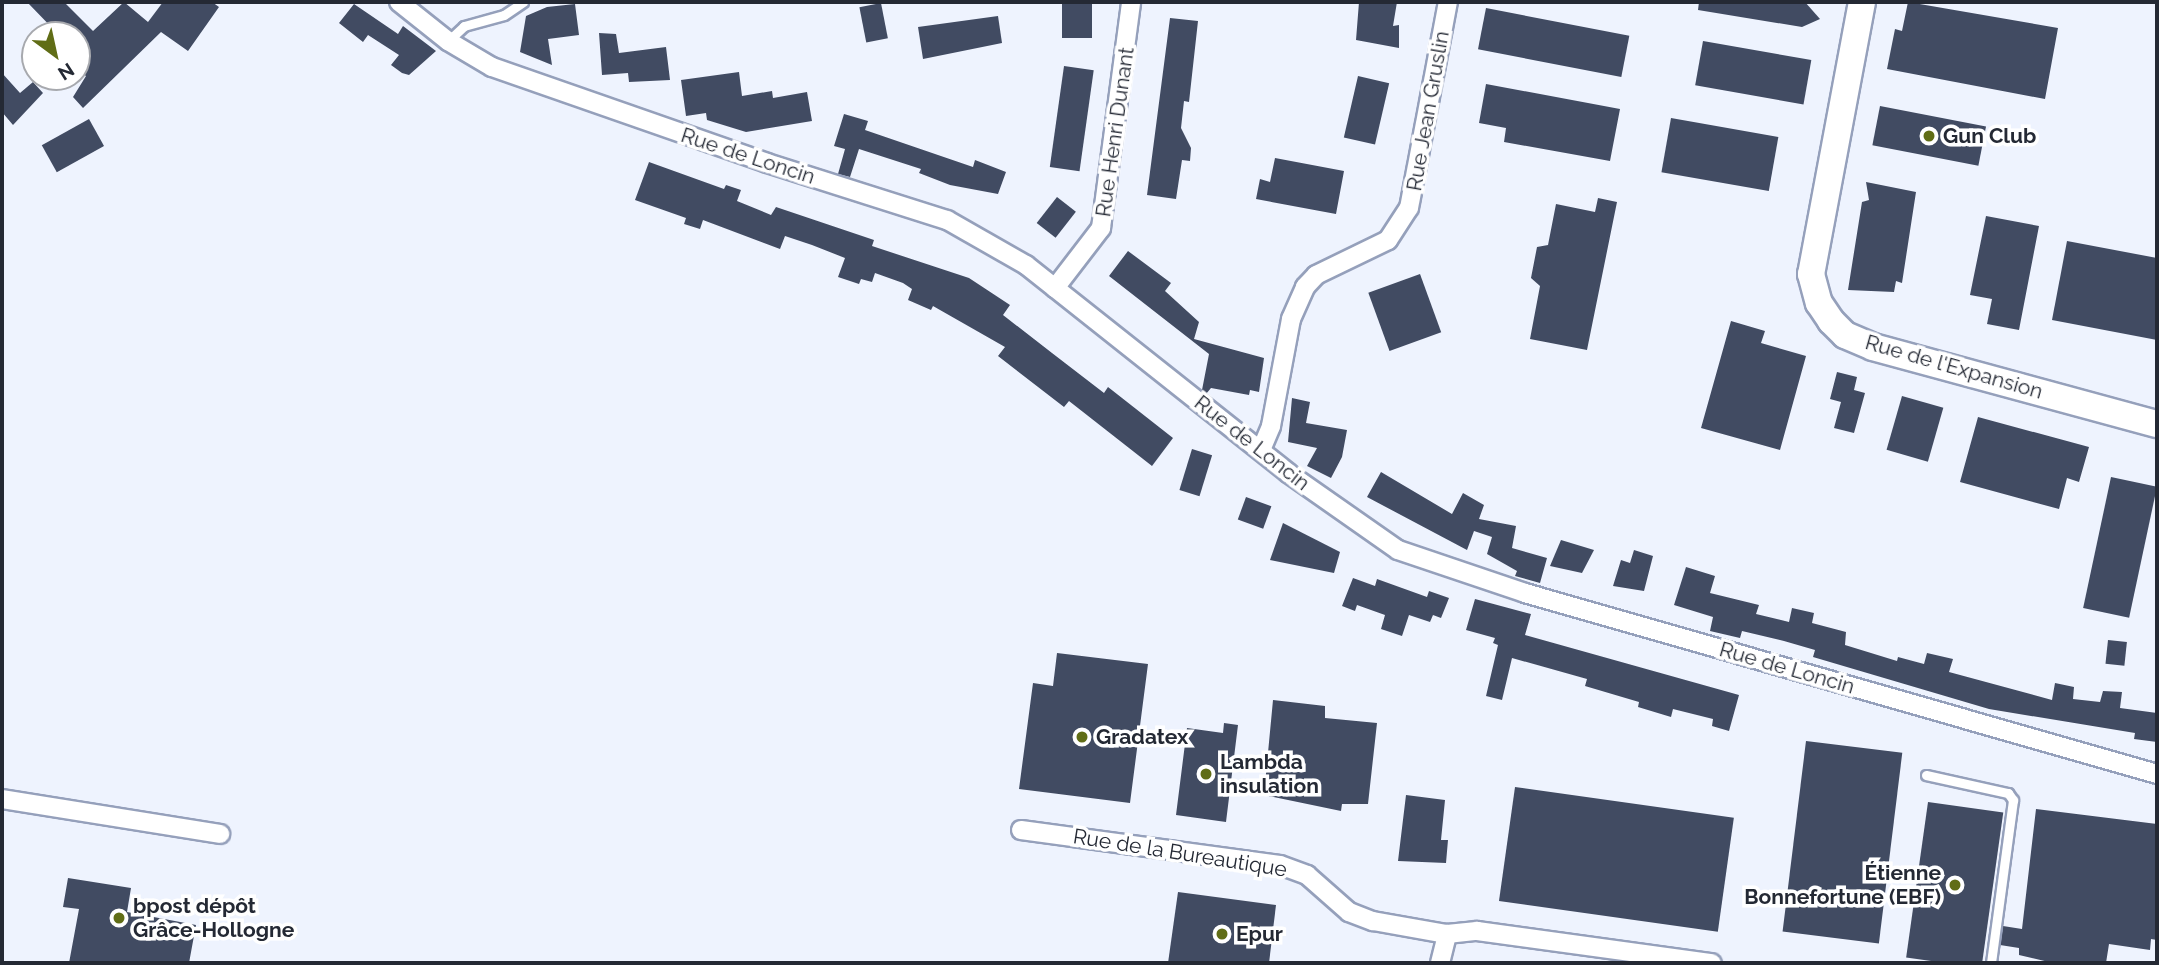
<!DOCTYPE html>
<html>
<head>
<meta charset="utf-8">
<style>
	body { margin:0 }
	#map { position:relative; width:2159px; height:965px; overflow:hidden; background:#eef3fe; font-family:Raleway,sans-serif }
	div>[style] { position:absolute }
	.building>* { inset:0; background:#414b62; transform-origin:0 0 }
	.roads { filter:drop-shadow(2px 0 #95a0bb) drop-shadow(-2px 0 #95a0bb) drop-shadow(0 2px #95a0bb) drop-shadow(0 -2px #95a0bb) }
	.lane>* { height:9px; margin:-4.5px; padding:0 4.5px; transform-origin:4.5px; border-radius:4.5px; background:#fff }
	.street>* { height:18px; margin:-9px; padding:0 9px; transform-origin:9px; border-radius:9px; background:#fff }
	.secondary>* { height:26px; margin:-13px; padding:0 13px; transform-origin:13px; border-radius:13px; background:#fff }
	.dots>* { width:19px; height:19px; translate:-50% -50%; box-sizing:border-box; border:4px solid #fff; border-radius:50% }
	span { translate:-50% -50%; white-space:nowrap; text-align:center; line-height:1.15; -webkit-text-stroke:7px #fff; paint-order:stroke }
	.street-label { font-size:21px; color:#242934 }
	.poi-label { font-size:21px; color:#242934; font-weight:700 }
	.left { translate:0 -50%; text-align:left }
	.right { translate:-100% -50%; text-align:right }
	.frame { position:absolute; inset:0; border:4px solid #242934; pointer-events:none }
	.north { position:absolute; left:21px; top:21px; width:70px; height:70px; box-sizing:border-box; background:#fff; border:2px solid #a7a9ae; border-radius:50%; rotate:147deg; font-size:19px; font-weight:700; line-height:28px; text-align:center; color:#242934 }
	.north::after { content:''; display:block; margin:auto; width:24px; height:32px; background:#606d16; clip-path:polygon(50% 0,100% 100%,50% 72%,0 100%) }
</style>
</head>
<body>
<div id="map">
	<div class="building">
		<div style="clip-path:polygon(27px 2px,64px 2px,93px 31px,124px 2px,148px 22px,163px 2px,212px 2px,219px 7px,188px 51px,161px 32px,83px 108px,73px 97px,86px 76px,77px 69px,77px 35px,59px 35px)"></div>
		<div style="left:1062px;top:2px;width:30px;height:36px"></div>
		<div style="clip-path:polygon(1359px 2px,1397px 2px,1393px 26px,1399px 25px,1399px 48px,1356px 40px)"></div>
		<div style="clip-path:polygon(1699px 2px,1805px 2px,1820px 19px,1802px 27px,1698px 10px)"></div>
		<div style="clip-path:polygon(1908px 2px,2058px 28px,2045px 99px,1887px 69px,1895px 29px,1902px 31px)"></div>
		<div style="left:881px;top:3px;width:36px;height:22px;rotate:79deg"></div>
		<div style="clip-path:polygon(354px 4px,398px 34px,403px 26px,436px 51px,409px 75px,402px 73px,391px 65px,399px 55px,368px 35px,363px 42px,339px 23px)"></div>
		<div style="clip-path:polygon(575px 4px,579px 35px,548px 39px,552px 65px,520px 52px,526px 16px,547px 7px)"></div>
		<div style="left:1486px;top:8px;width:146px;height:42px;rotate:11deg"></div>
		<div style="clip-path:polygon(998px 16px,1002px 43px,923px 59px,918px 27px)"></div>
		<div style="clip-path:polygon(1170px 18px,1198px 21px,1189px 102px,1184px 101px,1181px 128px,1191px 148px,1190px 161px,1182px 160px,1176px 199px,1147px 195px)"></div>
		<div style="clip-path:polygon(599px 33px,616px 34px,619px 53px,666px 47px,670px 80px,629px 82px,628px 73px,602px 75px)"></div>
		<div style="left:1703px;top:41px;width:110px;height:45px;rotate:10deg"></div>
		<div style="left:1064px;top:66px;width:30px;height:102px;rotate:8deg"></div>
		<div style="clip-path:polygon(739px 72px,742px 96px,772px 91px,773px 98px,807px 92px,812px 121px,746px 132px,707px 120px,706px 113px,686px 116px,681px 80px)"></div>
		<div style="clip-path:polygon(2px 73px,20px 93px,33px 82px,43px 93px,13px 125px,2px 112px)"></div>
		<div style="left:1358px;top:76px;width:32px;height:63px;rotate:13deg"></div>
		<div style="clip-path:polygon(1486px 84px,1620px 109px,1610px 161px,1504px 142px,1506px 128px,1479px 123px)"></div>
		<div style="left:1880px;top:106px;width:108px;height:40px;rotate:11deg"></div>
		<div style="clip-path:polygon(844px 114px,868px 121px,865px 130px,973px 167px,975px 160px,1006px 172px,998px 194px,950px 185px,919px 173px,921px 169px,859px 149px,850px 177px,838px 174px,845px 149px,834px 146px)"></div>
		<div style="left:1671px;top:118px;width:109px;height:55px;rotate:10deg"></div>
		<div style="left:89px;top:119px;width:31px;height:54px;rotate:61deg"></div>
		<div style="clip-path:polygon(1275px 158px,1344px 171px,1336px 214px,1256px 199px,1260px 179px,1270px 182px)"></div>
		<div style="clip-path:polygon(649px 162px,724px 189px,726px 185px,741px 190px,737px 201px,771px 215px,776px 207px,874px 240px,872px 246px,969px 278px,1010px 305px,1003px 315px,1052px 353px,1104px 393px,1108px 387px,1173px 438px,1152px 466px,1069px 401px,1064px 407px,998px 356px,1005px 347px,933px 306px,931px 310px,908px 300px,912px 289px,903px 283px,875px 273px,872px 282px,861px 279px,859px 284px,838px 277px,845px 258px,812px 245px,785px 236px,780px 249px,703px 220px,700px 229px,684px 224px,686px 218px,635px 200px)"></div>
		<div style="clip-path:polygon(1866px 182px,1916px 192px,1902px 283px,1896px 281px,1894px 292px,1848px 290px,1862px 202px,1869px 200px)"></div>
		<div style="left:1057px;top:197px;width:24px;height:33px;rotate:38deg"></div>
		<div style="clip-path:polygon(1598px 198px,1617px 202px,1587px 350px,1530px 339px,1540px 286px,1531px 278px,1537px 247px,1548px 245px,1556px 204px,1595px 212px)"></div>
		<div style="clip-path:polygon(1986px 216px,2039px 226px,2019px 330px,1987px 324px,1992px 299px,1970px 295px)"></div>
		<div style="clip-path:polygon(2067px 241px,2157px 258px,2157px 340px,2052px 320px)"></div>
		<div style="clip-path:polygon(1128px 251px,1171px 283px,1165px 291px,1199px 322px,1194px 339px,1264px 358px,1259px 392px,1250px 390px,1249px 395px,1211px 388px,1206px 394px,1202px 390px,1209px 354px,1109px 276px)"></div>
		<div style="left:1420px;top:274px;width:62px;height:55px;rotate:70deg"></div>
		<div style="clip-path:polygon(1731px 321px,1765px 331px,1761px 343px,1806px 356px,1780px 450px,1701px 428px)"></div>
		<div style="clip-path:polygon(1837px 372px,1857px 377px,1854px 390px,1865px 393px,1854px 433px,1834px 428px,1841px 402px,1830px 399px)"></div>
		<div style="left:1902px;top:396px;width:43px;height:56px;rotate:16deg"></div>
		<div style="clip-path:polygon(1292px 398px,1310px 402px,1306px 423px,1347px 430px,1342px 457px,1331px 478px,1307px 466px,1317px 448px,1288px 442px)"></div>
		<div style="clip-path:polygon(1978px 417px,2089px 447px,2079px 482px,2067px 478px,2059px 509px,1960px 482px)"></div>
		<div style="left:1192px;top:449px;width:21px;height:43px;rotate:17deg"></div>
		<div style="clip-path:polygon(1381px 472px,1452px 514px,1463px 493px,1484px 505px,1479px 519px,1516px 526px,1512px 548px,1547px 558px,1540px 583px,1515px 576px,1517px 571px,1487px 554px,1492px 537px,1474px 531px,1467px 550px,1367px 497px)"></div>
		<div style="left:2111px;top:477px;width:47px;height:134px;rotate:12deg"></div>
		<div style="left:1246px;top:497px;width:27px;height:24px;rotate:20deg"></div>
		<div style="clip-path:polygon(1283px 523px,1340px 552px,1334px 573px,1270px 560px)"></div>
		<div style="clip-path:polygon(1561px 540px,1594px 550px,1582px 573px,1550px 566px)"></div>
		<div style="clip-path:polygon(1634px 550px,1653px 556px,1644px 591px,1613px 586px,1621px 560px,1630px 563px)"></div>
		<div style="clip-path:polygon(1686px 567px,1715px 576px,1710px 593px,1759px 605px,1756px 614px,1789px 622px,1792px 608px,1814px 613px,1812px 623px,1846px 632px,1845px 645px,1897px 661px,1898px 657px,1924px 664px,1927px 653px,1953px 659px,1949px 672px,2052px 700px,2055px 683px,2074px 687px,2073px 699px,2100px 702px,2103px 691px,2122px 692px,2120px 708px,2157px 713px,2157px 742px,2134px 739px,2135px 733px,1989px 709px,1813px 657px,1815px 650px,1784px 641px,1742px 631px,1740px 638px,1710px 631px,1713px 617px,1674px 605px)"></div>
		<div style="clip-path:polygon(1353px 578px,1375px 586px,1377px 579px,1427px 597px,1429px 591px,1449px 598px,1441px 618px,1433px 615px,1430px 622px,1409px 615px,1402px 636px,1381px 629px,1385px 615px,1357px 605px,1355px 611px,1342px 606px)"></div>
		<div style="clip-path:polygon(1475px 599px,1531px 614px,1525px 635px,1739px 695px,1729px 731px,1712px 726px,1713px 719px,1673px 709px,1671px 717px,1638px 707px,1639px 702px,1585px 686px,1587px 679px,1512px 658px,1502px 700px,1486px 696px,1498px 645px,1493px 643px,1495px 638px,1466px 630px)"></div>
		<div style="left:2108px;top:640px;width:19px;height:24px;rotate:6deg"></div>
		<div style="clip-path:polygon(1057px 653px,1148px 664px,1130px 803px,1019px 789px,1033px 683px,1053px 686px)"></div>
		<div style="clip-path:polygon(1273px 700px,1325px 706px,1325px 718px,1377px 723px,1368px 804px,1342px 804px,1341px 811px,1264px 795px)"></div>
		<div style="clip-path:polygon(1224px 723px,1238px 725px,1226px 822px,1176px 815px,1187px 728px,1223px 733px)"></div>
		<div style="left:1806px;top:741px;width:97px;height:192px;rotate:7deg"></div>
		<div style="left:1515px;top:787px;width:221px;height:115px;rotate:8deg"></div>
		<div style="clip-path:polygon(1406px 795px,1445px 800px,1441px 840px,1448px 840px,1446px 863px,1398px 861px)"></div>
		<div style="left:1928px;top:802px;width:76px;height:157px;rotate:8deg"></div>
		<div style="clip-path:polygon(2036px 809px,2157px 824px,2157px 940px,2151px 939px,2150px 950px,2109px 944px,2106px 963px,2053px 963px,2019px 955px,2019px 948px,2000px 945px,2003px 926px,2022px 929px)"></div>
		<div style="clip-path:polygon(68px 878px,131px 888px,127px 912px,196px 925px,189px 963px,69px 963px,79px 909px,63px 907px)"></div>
		<div style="clip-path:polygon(1178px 892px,1276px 905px,1269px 963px,1168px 963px)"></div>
	</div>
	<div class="roads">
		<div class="lane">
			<div style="left:448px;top:41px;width:22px;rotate:-43deg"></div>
			<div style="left:464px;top:26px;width:41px;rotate:-15.4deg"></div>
			<div style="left:504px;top:15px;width:23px;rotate:-34deg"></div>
			<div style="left:1926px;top:775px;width:84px;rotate:12.4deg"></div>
			<div style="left:2008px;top:793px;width:9px;rotate:54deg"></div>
			<div style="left:2013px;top:800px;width:164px;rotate:97.7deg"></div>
		</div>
		<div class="street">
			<div style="left:399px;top:2px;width:63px;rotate:38.5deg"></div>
			<div style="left:448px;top:41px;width:51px;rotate:30.6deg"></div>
			<div style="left:492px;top:67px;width:291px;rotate:19.2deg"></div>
			<div style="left:767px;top:163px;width:189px;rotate:17.6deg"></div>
			<div style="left:947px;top:220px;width:91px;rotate:29.7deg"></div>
			<div style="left:1026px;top:265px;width:335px;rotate:38.4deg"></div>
			<div style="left:1288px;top:473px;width:134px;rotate:35deg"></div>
			<div style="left:1398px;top:550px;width:134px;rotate:18.7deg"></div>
			<div style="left:1525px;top:593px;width:657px;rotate:15.98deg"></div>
			<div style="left:1055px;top:288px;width:76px;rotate:-52.5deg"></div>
			<div style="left:1101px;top:228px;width:228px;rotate:-82.4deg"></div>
			<div style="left:1261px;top:450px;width:26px;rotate:-67deg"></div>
			<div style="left:1271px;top:426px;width:109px;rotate:-79.4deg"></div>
			<div style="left:1291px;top:319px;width:35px;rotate:-66deg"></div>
			<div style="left:1305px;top:287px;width:16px;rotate:-47deg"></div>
			<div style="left:1316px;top:275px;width:80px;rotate:-25.9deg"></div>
			<div style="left:1388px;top:240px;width:38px;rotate:-57deg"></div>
			<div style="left:1409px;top:208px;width:210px;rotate:-79.3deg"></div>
			<div style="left:2px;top:799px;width:221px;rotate:9.1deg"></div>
			<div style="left:1021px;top:830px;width:261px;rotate:7.7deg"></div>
			<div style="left:1280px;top:865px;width:29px;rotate:20deg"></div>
			<div style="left:1307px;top:875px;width:56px;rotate:41.4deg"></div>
			<div style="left:1349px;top:912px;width:26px;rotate:21deg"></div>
			<div style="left:1373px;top:921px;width:75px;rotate:10deg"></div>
			<div style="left:1440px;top:963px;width:30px;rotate:-76deg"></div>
			<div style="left:1447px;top:934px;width:30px;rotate:-6deg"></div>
			<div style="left:1477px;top:931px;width:237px;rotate:7.8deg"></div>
		</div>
		<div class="secondary">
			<div style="left:1862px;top:2px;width:277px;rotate:100.6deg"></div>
			<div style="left:1811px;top:274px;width:30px;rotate:75deg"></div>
			<div style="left:1819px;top:303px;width:22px;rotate:56deg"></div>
			<div style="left:1831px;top:321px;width:20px;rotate:45deg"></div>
			<div style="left:1845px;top:335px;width:30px;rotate:23deg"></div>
			<div style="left:1873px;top:347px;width:294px;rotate:15.2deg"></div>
		</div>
	</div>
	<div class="dots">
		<div style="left:1929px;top:136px;background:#606d16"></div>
		<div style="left:1082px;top:737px;background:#606d16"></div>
		<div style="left:1206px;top:774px;background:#606d16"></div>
		<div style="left:1955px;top:885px;background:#606d16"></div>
		<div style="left:119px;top:918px;background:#606d16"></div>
		<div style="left:1222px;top:934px;background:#606d16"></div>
	</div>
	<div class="street-label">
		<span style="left:1428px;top:111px;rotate:-80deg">Rue Jean Gruslin</span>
		<span style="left:1115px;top:132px;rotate:-82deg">Rue Henri Dunant</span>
		<span style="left:748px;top:156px;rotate:18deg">Rue de Loncin</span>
		<span style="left:1954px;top:367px;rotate:16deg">Rue de l'Expansion</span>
		<span style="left:1252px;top:443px;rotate:38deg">Rue de Loncin</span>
		<span style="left:1787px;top:668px;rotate:16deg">Rue de Loncin</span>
		<span style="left:1180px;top:853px;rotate:9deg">Rue de la Bureautique</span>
	</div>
	<div class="poi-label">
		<span class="left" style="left:1943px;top:136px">Gun Club</span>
		<span class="left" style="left:1096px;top:737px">Gradatex</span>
		<span class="left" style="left:1220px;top:774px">Lambda<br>insulation</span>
		<span class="right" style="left:1941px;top:885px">Étienne<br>Bonnefortune (EBF)</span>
		<span class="left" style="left:133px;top:918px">bpost dépôt<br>Grâce-Hollogne</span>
		<span class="left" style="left:1236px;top:934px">Epur</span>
	</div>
	<div class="frame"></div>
	<div class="north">N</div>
</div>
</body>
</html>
